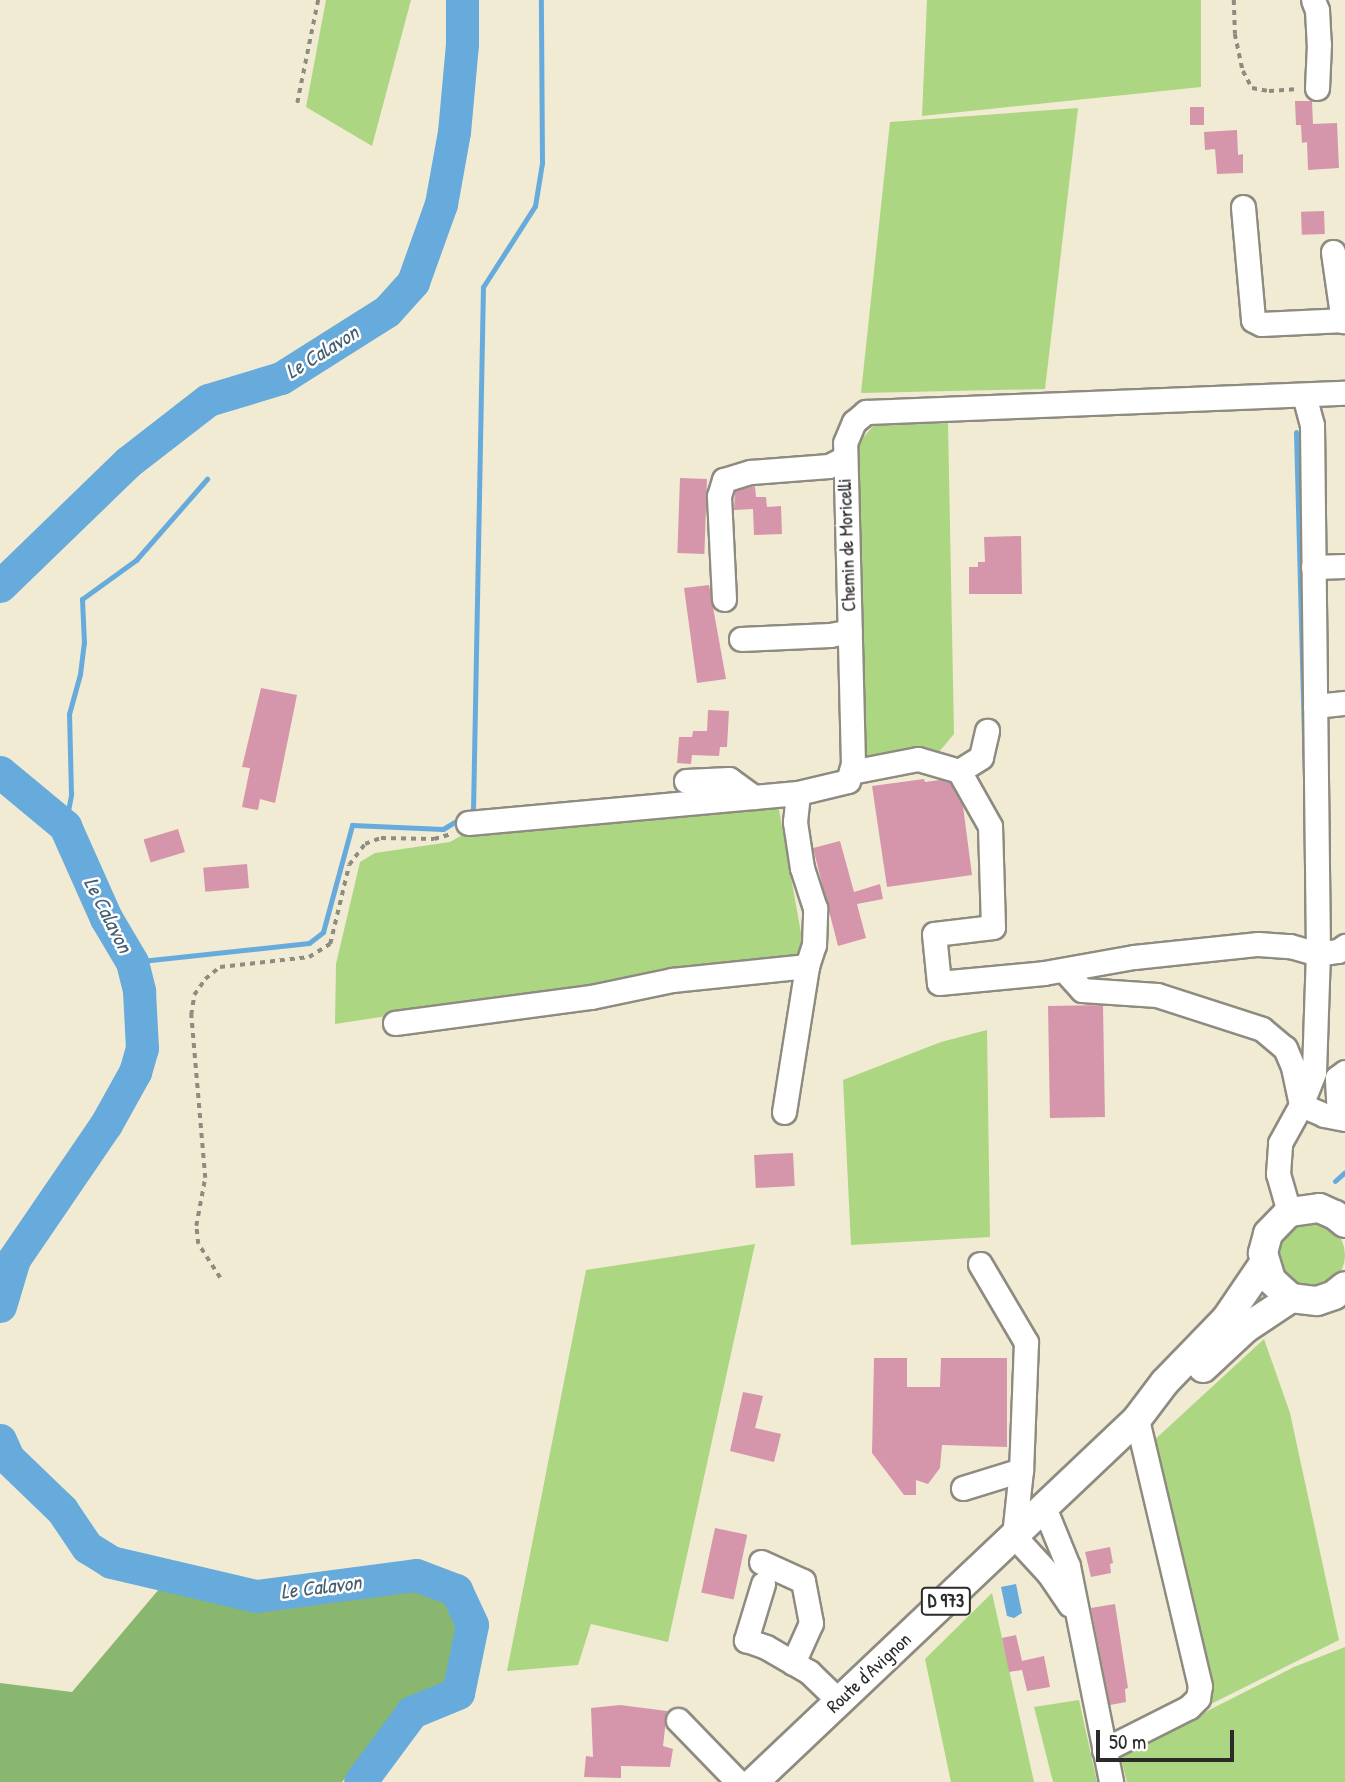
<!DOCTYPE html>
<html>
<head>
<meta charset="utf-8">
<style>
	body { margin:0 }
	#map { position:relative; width:1345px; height:1782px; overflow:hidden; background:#f1ebd4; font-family:"Patrick Hand",sans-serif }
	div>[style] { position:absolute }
	.green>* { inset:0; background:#acd681 }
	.round { border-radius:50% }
	.forest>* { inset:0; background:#89b76f }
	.water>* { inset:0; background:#67aadc }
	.stream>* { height:5px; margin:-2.5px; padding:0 2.5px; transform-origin:2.5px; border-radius:2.5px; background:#67aadc }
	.river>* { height:33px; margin:-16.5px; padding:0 16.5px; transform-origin:16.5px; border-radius:16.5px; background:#67aadc }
	.building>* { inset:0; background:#d596ab; transform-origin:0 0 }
	.path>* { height:3.5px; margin-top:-1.75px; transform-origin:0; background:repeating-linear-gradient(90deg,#8e8b80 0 5px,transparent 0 10px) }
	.roads { filter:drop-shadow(2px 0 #8e8b80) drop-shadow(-2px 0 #8e8b80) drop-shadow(0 2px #8e8b80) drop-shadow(0 -2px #8e8b80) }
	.minor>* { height:23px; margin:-11.5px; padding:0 11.5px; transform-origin:11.5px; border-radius:11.5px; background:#fff }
	.major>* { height:28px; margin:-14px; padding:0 14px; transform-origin:14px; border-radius:14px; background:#fff }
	span { translate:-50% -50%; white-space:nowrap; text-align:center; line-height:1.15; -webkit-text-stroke:5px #fff; paint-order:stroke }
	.shield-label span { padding:2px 5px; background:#fff; border:2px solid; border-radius:5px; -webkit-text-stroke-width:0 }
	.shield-label { font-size:18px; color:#2b2b2b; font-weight:700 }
	.street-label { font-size:19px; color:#2b2b2b }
	.water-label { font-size:21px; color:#435e72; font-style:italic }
	.scale { position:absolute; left:1096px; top:1730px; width:138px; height:32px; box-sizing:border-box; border:4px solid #2b2b2b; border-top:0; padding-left:9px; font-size:21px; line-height:24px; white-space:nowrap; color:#2b2b2b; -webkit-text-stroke:5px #fff; paint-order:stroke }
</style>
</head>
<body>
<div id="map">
	<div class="green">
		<div style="clip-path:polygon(326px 0,411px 0,372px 146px,306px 107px)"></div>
		<div style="clip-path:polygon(927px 0,1201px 0,1201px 87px,922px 116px)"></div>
		<div style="clip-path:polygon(1078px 108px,1045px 389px,861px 393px,890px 122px)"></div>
		<div style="clip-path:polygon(948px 423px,954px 734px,938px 753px,865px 763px,856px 446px,874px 425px)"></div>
		<div style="clip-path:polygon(778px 804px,804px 950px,790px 962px,679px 971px,335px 1024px,336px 964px,360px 862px,375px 853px,450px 842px,469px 831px)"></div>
		<div style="clip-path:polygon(987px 1030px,990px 1237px,851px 1245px,843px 1080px,941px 1042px)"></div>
		<div class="round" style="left:1277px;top:1221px;width:68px;height:68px"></div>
		<div style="clip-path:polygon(755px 1244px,668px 1642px,591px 1624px,578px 1665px,507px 1671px,586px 1270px)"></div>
		<div style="clip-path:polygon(1264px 1339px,1290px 1413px,1339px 1640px,1209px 1705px,1150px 1444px)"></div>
		<div style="clip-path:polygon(992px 1593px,1034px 1782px,951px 1782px,925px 1659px)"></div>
		<div style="clip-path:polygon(1345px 1647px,1345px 1782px,1127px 1782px,1120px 1755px,1294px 1667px)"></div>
		<div style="clip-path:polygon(1079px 1700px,1097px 1782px,1053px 1782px,1034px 1707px)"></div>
	</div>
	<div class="forest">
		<div style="clip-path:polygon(416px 1584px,448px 1597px,461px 1627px,448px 1686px,403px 1704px,342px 1782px,0 1782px,0 1683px,72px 1692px,160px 1588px,250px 1611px)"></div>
	</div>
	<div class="water">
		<div style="clip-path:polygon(1016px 1584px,1022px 1613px,1014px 1618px,1007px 1616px,1001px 1587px)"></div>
	</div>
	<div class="stream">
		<div style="left:1296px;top:432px;width:350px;rotate:88.5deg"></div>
		<div style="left:65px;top:826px;width:33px;rotate:-79deg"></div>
		<div style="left:71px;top:794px;width:80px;rotate:-91.4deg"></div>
		<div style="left:69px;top:714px;width:41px;rotate:-74.6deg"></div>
		<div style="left:80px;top:674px;width:31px;rotate:-83deg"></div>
		<div style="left:84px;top:643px;width:44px;rotate:-92.6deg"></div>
		<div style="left:82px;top:599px;width:67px;rotate:-35.8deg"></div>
		<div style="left:136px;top:560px;width:108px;rotate:-48.8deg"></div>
		<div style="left:132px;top:962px;width:178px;rotate:-6.1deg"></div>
		<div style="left:309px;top:943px;width:18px;rotate:-38deg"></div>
		<div style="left:323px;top:932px;width:111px;rotate:-74.8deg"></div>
		<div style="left:352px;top:825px;width:91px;rotate:2.5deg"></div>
		<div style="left:443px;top:829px;width:35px;rotate:-31deg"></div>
		<div style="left:473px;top:811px;width:524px;rotate:-88.91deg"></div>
		<div style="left:483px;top:287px;width:96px;rotate:-57.3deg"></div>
		<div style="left:535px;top:206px;width:44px;rotate:-80.8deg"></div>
		<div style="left:542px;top:163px;width:163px;rotate:-90.4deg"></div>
		<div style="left:1335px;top:1181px;width:13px;rotate:-42deg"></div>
	</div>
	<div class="river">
		<div style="left:0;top:586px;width:178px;rotate:-44.1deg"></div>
		<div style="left:128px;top:462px;width:101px;rotate:-37.8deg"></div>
		<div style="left:208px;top:400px;width:76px;rotate:-16.8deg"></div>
		<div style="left:281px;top:378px;width:125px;rotate:-32.3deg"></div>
		<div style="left:387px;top:311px;width:39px;rotate:-48deg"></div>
		<div style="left:413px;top:282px;width:83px;rotate:-70.3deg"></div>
		<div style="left:441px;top:204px;width:73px;rotate:-79.8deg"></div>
		<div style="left:454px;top:132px;width:88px;rotate:-84.8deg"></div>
		<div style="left:462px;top:44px;width:44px;rotate:-90deg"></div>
		<div style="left:0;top:772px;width:85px;rotate:39.7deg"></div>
		<div style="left:65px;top:826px;width:101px;rotate:66deg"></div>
		<div style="left:106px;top:918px;width:51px;rotate:59.4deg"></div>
		<div style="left:132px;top:962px;width:30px;rotate:76deg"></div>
		<div style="left:139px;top:991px;width:57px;rotate:87deg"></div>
		<div style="left:142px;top:1048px;width:25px;rotate:106deg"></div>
		<div style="left:135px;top:1072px;width:60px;rotate:119.1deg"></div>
		<div style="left:106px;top:1124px;width:163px;rotate:124.3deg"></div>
		<div style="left:14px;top:1259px;width:49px;rotate:106.6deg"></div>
		<div style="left:0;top:1440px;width:20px;rotate:66deg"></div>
		<div style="left:8px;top:1458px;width:75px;rotate:43.9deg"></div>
		<div style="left:62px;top:1510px;width:45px;rotate:56deg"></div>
		<div style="left:87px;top:1547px;width:28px;rotate:32deg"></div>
		<div style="left:111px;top:1562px;width:149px;rotate:13.2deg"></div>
		<div style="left:256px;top:1596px;width:161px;rotate:-7.5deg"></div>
		<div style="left:416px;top:1575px;width:43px;rotate:20.6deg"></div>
		<div style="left:456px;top:1590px;width:38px;rotate:65deg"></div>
		<div style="left:472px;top:1625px;width:69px;rotate:101.6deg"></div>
		<div style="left:458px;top:1693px;width:50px;rotate:157.6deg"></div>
		<div style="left:412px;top:1712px;width:87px;rotate:126.6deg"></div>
	</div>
	<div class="building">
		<div style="clip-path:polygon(1295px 101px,1312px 101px,1313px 124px,1337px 123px,1339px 168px,1308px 170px,1307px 142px,1302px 143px,1301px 125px,1296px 125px)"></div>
		<div style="left:1190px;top:107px;width:14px;height:18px"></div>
		<div style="clip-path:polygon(1237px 130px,1238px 155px,1243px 154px,1243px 173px,1217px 174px,1215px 149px,1205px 150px,1204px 132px)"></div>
		<div style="left:1324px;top:211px;width:23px;height:23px;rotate:88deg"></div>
		<div style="left:680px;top:478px;width:27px;height:75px;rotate:2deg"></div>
		<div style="clip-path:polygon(755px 486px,756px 497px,766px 497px,767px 507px,781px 506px,782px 534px,754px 535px,753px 509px,734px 510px,735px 491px)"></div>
		<div style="clip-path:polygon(1021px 536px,1022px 594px,969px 594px,969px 567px,978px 567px,978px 562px,985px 562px,984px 537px)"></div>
		<div style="clip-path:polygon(709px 585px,726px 679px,697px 683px,684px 588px)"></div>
		<div style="clip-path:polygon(261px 688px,297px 695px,275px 803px,260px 799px,258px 810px,242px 807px,250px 768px,242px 767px)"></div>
		<div style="clip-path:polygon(708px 710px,729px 711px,727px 747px,720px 747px,719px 756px,692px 755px,691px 764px,677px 763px,679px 737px,692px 737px,693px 731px,707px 731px)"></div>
		<div style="clip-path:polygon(924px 779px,925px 782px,940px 780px,950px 783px,963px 806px,972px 875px,887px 887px,872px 786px)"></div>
		<div style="left:178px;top:829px;width:24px;height:36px;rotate:73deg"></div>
		<div style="clip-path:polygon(840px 841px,854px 892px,880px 884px,883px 899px,857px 904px,866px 938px,838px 946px,813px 848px)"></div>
		<div style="left:247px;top:864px;width:24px;height:44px;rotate:85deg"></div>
		<div style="left:1103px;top:1005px;width:112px;height:55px;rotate:89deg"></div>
		<div style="left:793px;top:1153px;width:33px;height:39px;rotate:87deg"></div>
		<div style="clip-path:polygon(874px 1358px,907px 1358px,907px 1387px,940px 1387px,941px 1358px,1007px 1358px,1007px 1447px,942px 1445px,940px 1468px,928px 1484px,916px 1480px,916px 1495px,904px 1495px,872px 1453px)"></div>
		<div style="clip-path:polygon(743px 1392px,763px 1396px,755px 1428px,781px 1434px,774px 1462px,730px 1451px)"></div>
		<div style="left:715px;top:1528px;width:33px;height:66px;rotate:12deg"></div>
		<div style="clip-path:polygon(1110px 1547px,1113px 1563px,1110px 1564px,1111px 1573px,1091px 1577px,1085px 1552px)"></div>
		<div style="clip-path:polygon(1115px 1604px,1128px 1688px,1125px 1689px,1126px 1702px,1110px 1705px,1091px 1608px)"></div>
		<div style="clip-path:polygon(1016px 1635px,1022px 1661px,1044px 1656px,1050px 1687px,1027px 1691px,1022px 1670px,1009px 1672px,1002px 1638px)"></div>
		<div style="clip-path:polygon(620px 1705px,667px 1711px,663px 1746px,673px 1749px,670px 1767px,621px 1766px,621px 1778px,584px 1777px,586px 1756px,593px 1757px,591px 1708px)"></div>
	</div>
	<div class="path">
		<div style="left:1234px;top:0;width:34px;rotate:88deg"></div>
		<div style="left:1235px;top:34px;width:38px;rotate:78deg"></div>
		<div style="left:1243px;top:71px;width:19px;rotate:62deg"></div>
		<div style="left:1252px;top:88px;width:17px;rotate:10deg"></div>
		<div style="left:1269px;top:91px;width:29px;rotate:-4deg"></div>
		<div style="left:297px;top:103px;width:105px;rotate:-78.5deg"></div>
		<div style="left:220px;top:1278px;width:40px;rotate:-122.9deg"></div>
		<div style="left:198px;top:1244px;width:18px;rotate:-96deg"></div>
		<div style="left:196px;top:1226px;width:49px;rotate:-79.4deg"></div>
		<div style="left:205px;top:1178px;width:164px;rotate:-94.9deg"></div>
		<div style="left:191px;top:1015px;width:20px;rotate:-81deg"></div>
		<div style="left:194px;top:995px;width:19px;rotate:-55deg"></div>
		<div style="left:205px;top:979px;width:19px;rotate:-39deg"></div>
		<div style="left:220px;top:967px;width:90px;rotate:-6.4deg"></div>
		<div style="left:309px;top:957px;width:25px;rotate:-32deg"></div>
		<div style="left:330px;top:944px;width:81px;rotate:-76.5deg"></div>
		<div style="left:349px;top:865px;width:26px;rotate:-53deg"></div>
		<div style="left:365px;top:844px;width:17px;rotate:-21deg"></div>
		<div style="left:381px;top:838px;width:53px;rotate:1.1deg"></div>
		<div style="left:434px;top:839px;width:18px;rotate:-16deg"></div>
	</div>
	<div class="roads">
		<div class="minor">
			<div style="left:1313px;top:0;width:11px;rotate:68deg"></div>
			<div style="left:1317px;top:10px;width:34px;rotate:87deg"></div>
			<div style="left:1319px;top:44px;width:44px;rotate:92.6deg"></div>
			<div style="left:1243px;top:207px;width:113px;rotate:84.9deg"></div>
			<div style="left:1253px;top:320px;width:9px;rotate:27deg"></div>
			<div style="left:1261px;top:324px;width:84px;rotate:-2.7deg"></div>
			<div style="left:1333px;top:252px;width:70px;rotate:81.8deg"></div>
			<div style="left:1313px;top:567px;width:32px;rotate:-2deg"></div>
			<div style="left:724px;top:599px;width:103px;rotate:-92.8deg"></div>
			<div style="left:719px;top:496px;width:17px;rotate:-73deg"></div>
			<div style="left:724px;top:480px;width:28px;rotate:-17deg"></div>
			<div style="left:751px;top:472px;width:78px;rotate:-4.4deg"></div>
			<div style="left:829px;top:466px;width:18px;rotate:-27deg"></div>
			<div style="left:741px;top:639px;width:89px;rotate:-2.6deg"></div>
			<div style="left:830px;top:635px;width:20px;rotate:-11deg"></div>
			<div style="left:1315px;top:706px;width:30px;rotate:-6deg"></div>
			<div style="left:959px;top:771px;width:26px;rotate:-32deg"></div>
			<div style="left:981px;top:757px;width:27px;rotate:-77deg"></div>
			<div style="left:851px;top:772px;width:68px;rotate:-11deg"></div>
			<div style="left:918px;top:759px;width:43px;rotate:16.3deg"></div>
			<div style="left:959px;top:771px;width:63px;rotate:60.6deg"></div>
			<div style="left:990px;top:826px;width:101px;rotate:88.3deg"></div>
			<div style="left:993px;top:927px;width:59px;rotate:173.2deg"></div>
			<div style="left:934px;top:934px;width:49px;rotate:84.2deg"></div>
			<div style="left:939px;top:983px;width:105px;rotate:-5.4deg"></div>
			<div style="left:1044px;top:973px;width:91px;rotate:-10.1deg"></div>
			<div style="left:1134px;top:957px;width:125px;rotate:-6deg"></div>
			<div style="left:1258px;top:944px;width:32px;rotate:4deg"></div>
			<div style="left:1290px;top:946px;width:29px;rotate:16deg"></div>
			<div style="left:1318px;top:954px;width:20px;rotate:-9deg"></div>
			<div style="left:1338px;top:951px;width:9px;rotate:-36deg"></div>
			<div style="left:686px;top:781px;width:43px;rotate:-2.7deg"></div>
			<div style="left:729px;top:779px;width:31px;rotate:36deg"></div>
			<div style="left:468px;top:823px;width:331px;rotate:-5.2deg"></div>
			<div style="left:798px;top:793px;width:51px;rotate:-13.5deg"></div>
			<div style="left:848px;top:781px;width:18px;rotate:-74deg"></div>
			<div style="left:853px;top:764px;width:321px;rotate:-91.4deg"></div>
			<div style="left:845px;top:443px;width:23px;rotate:-67deg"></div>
			<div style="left:854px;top:422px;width:16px;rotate:-40deg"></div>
			<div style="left:866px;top:412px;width:479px;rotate:-2.3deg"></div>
			<div style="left:1064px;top:970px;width:27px;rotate:48deg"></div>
			<div style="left:1082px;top:990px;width:75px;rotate:3.8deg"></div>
			<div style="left:1157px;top:995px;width:110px;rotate:17.9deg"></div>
			<div style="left:1262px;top:1029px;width:30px;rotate:40deg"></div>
			<div style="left:1285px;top:1048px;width:21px;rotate:67deg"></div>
			<div style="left:1293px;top:1067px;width:39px;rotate:78deg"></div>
			<div style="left:1301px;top:1105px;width:25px;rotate:23deg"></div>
			<div style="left:1324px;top:1115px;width:21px;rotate:11deg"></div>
			<div style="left:395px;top:1023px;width:198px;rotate:-7.6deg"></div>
			<div style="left:591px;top:997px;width:83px;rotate:-11.9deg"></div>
			<div style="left:672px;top:980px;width:136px;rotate:-5.9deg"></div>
			<div style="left:784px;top:1112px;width:148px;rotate:-81deg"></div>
			<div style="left:807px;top:966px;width:22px;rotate:-72deg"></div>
			<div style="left:814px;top:945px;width:37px;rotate:-88deg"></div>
			<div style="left:815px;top:908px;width:42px;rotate:-108deg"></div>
			<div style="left:802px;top:868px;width:47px;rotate:-98.7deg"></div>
			<div style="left:795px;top:822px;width:29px;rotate:-84deg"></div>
			<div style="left:1339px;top:1117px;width:39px;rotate:-93deg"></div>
			<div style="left:1337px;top:1078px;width:10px;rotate:-37deg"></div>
			<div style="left:1289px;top:1212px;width:40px;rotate:-106deg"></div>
			<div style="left:1278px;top:1174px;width:31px;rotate:-86deg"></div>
			<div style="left:1280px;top:1143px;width:43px;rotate:-61.1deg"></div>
			<div style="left:1301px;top:1105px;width:35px;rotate:-68deg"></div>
			<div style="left:1314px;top:1072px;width:118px;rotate:-88.1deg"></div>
			<div style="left:1318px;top:954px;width:529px;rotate:-90.65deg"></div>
			<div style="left:1312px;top:425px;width:31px;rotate:-105deg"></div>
			<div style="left:980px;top:1264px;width:91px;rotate:59.5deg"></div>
			<div style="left:1026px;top:1342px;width:128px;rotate:92.2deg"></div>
			<div style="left:963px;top:1488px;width:61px;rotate:-17.2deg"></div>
			<div style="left:1021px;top:1470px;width:66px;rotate:96.1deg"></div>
			<div style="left:1014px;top:1536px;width:52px;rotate:47.4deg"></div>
			<div style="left:1049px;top:1574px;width:37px;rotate:56deg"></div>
			<div style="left:1044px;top:1507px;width:64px;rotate:67.9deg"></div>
			<div style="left:1068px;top:1566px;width:220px;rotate:78.7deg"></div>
			<div style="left:761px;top:1562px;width:46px;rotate:24.3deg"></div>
			<div style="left:803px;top:1581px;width:43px;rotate:79.2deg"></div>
			<div style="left:811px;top:1623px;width:44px;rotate:114.2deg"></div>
			<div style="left:763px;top:1584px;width:59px;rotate:106.9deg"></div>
			<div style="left:746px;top:1640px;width:21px;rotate:19deg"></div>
			<div style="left:766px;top:1647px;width:50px;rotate:30.2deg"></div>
			<div style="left:809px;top:1672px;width:42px;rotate:44deg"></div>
			<div style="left:678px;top:1720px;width:86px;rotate:45.9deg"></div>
			<div style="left:1104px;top:1750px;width:95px;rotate:-26.8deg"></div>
			<div style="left:1189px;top:1707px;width:13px;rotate:-45deg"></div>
			<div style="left:1198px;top:1698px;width:12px;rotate:-81deg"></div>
			<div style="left:1200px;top:1686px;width:274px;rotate:-103.3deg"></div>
		</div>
		<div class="major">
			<div style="left:1345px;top:1223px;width:13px;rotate:-141deg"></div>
			<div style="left:1335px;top:1215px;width:17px;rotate:-156deg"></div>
			<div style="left:1319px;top:1208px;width:30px;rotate:172deg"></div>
			<div style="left:1289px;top:1212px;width:30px;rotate:134deg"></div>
			<div style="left:1268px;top:1234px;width:20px;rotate:105deg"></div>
			<div style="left:1263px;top:1253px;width:28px;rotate:73deg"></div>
			<div style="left:1271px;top:1280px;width:27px;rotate:42deg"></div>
			<div style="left:1291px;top:1298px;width:26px;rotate:7deg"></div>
			<div style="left:1317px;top:1301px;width:18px;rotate:-19deg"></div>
			<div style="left:1334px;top:1295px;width:14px;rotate:-39deg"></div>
			<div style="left:1203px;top:1368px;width:59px;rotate:-42.9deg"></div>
			<div style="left:1246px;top:1328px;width:54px;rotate:-33.7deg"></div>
			<div style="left:754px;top:1782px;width:528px;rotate:-43.46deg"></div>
			<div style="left:1137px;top:1419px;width:46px;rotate:-52.9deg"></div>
			<div style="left:1165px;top:1382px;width:88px;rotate:-45.9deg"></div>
			<div style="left:1226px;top:1319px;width:68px;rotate:-55.8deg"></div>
		</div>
	</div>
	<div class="shield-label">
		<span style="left:946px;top:1601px">D 973</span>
	</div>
	<div class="street-label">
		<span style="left:847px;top:545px;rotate:-92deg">Chemin de Moricelli</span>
		<span style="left:869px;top:1673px;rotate:-43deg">Route d'Avignon</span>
	</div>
	<div class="water-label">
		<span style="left:322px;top:352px;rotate:-32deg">Le Calavon</span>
		<span style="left:108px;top:915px;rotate:63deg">Le Calavon</span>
		<span style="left:321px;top:1587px;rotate:-7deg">Le Calavon</span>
	</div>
	<div class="scale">50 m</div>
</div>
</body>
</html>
